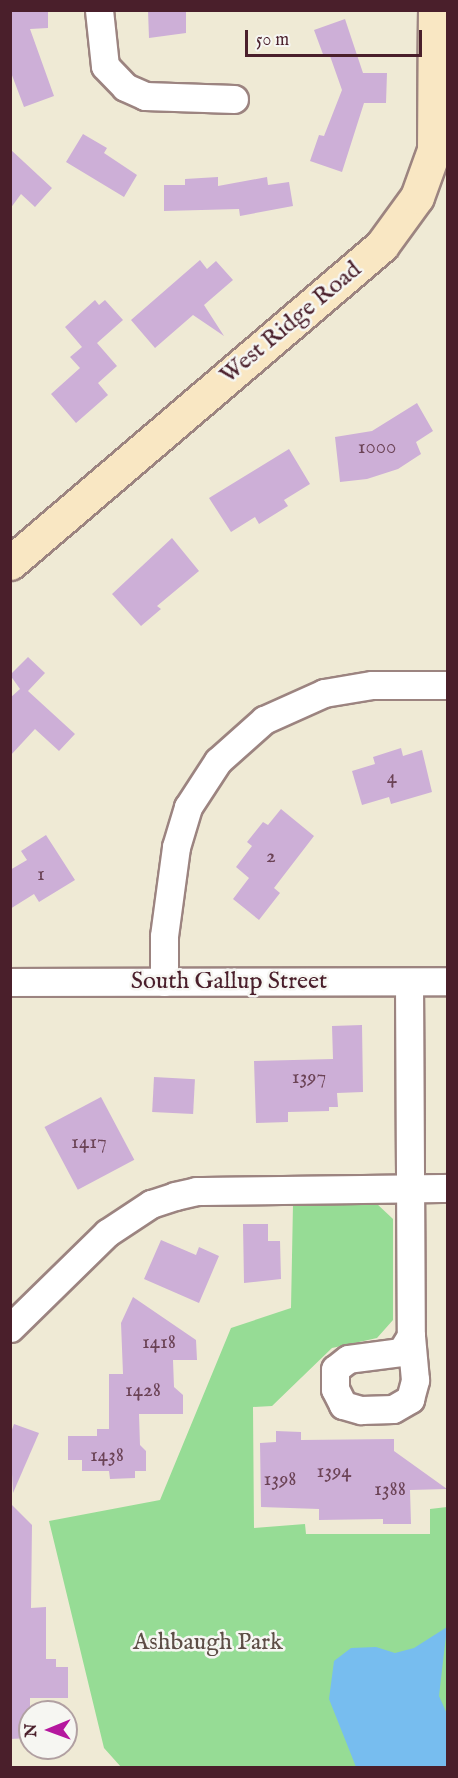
<!DOCTYPE html>
<html>
<head>
<meta charset="utf-8">
<style>
	body { margin:0 }
	#map { position:relative; width:458px; height:1778px; overflow:hidden; background:#efead5; font-family:"IM FELL English",serif }
	div>[style] { position:absolute }
	.green>* { inset:0; background:#96dc95 }
	.water>* { inset:0; background:#77bdef }
	.building>* { inset:0; background:#cdafd7; transform-origin:0 0 }
	.roads { filter:drop-shadow(2px 0 #9c8480) drop-shadow(-2px 0 #9c8480) drop-shadow(0 2px #9c8480) drop-shadow(0 -2px #9c8480) }
	.street>* { height:27px; margin:-13.5px; padding:0 13.5px; transform-origin:13.5px; border-radius:13.5px; background:#fff }
	.secondary>* { height:33px; margin:-16.5px; padding:0 16.5px; transform-origin:16.5px; border-radius:16.5px; background:#f9e7c3 }
	span { translate:-50% -50%; white-space:nowrap; text-align:center; line-height:1.15; -webkit-text-stroke:5px #f6f6f2; paint-order:stroke }
	.number-label { font-size:21px; color:#6b4356 }
	.number-label span { -webkit-text-stroke-width:0 }
	.street-label { font-size:24px; color:#4a1f2b }
	.park-label { font-size:24px; color:#5d4e46 }
	.frame { position:absolute; inset:0; border:12px solid #4a1f2b; pointer-events:none }
	.north { position:absolute; left:18px; top:1700px; width:60px; height:60px; box-sizing:border-box; background:#f6f6f2; border:2px solid #b1a0a2; border-radius:50%; rotate:269deg; font-size:16px; font-weight:700; line-height:24px; text-align:center; color:#4a1f2b }
	.north::after { content:''; display:block; margin:auto; width:21px; height:27px; background:#b5179e; clip-path:polygon(50% 0,100% 100%,50% 72%,0 100%) }
	.scale { position:absolute; left:245px; top:30px; width:177px; height:27px; box-sizing:border-box; border:3px solid #4a1f2b; border-top:0; padding-left:8px; font-size:18px; line-height:21px; white-space:nowrap; color:#4a1f2b; -webkit-text-stroke:4px #f6f6f2; paint-order:stroke }
</style>
</head>
<body>
<div id="map">
	<div class="green">
		<div style="clip-path:polygon(376px 1203px,393px 1219px,393px 1320px,377px 1338px,332px 1348px,272px 1406px,253px 1407px,254px 1528px,305px 1524px,306px 1534px,430px 1534px,430px 1509px,447px 1507px,447px 1767px,121px 1767px,104px 1748px,49px 1521px,160px 1500px,231px 1328px,291px 1308px,293px 1204px)"></div>
	</div>
	<div class="water">
		<div style="clip-path:polygon(447px 1627px,439px 1696px,447px 1714px,447px 1767px,356px 1767px,329px 1699px,334px 1661px,351px 1648px,376px 1647px,395px 1653px,414px 1648px)"></div>
	</div>
	<div class="building">
		<div style="clip-path:polygon(10px 10px,48px 10px,48px 28px,30px 29px,54px 96px,24px 107px,10px 70px)"></div>
		<div style="clip-path:polygon(148px 10px,186px 10px,186px 33px,149px 38px)"></div>
		<div style="clip-path:polygon(345px 19px,363px 73px,387px 73px,386px 103px,364px 103px,342px 172px,310px 161px,319px 135px,324px 136px,342px 90px,330px 56px,324px 57px,314px 30px)"></div>
		<div style="clip-path:polygon(83px 134px,107px 148px,104px 153px,137px 175px,124px 197px,66px 162px)"></div>
		<div style="clip-path:polygon(10px 149px,52px 188px,35px 207px,21px 194px,10px 209px)"></div>
		<div style="clip-path:polygon(218px 177px,218px 186px,267px 177px,268px 185px,289px 182px,293px 206px,240px 216px,239px 209px,164px 211px,164px 185px,185px 185px,185px 179px)"></div>
		<div style="clip-path:polygon(200px 260px,207px 269px,216px 261px,233px 280px,204px 305px,224px 336px,193px 315px,155px 348px,131px 320px)"></div>
		<div style="clip-path:polygon(95px 300px,99px 305px,105px 300px,123px 320px,97px 343px,117px 366px,98px 383px,108px 395px,76px 423px,51px 394px,80px 368px,70px 357px,82px 347px,65px 327px)"></div>
		<div style="clip-path:polygon(417px 403px,433px 431px,416px 442px,421px 454px,398px 469px,367px 479px,340px 482px,335px 437px,372px 431px)"></div>
		<div style="clip-path:polygon(289px 449px,310px 484px,284px 500px,288px 506px,259px 524px,255px 517px,231px 532px,209px 498px)"></div>
		<div style="clip-path:polygon(172px 538px,199px 571px,157px 606px,161px 609px,141px 626px,112px 594px)"></div>
		<div style="clip-path:polygon(28px 657px,45px 673px,28px 691px,75px 734px,59px 751px,35px 729px,10px 756px,10px 698px,20px 689px,10px 675px)"></div>
		<div style="clip-path:polygon(401px 748px,403px 756px,422px 750px,432px 792px,391px 804px,389px 797px,362px 805px,352px 771px,375px 764px,373px 757px)"></div>
		<div style="clip-path:polygon(281px 809px,314px 836px,274px 888px,280px 893px,259px 920px,233px 899px,249px 878px,236px 867px,252px 846px,247px 842px,263px 822px,268px 825px)"></div>
		<div style="clip-path:polygon(46px 835px,75px 880px,39px 902px,34px 894px,10px 909px,10px 870px,27px 860px,21px 851px)"></div>
		<div style="clip-path:polygon(362px 1025px,363px 1092px,337px 1093px,338px 1107px,329px 1107px,329px 1111px,288px 1112px,288px 1122px,256px 1123px,254px 1061px,333px 1059px,332px 1026px)"></div>
		<div style="left:154px;top:1077px;width:41px;height:35px;rotate:3deg"></div>
		<div style="left:101px;top:1097px;width:71px;height:64px;rotate:62deg"></div>
		<div style="clip-path:polygon(243px 1224px,268px 1224px,268px 1241px,280px 1241px,281px 1279px,244px 1283px)"></div>
		<div style="clip-path:polygon(161px 1240px,196px 1255px,199px 1247px,219px 1256px,199px 1303px,144px 1279px)"></div>
		<div style="clip-path:polygon(133px 1297px,196px 1340px,197px 1360px,173px 1360px,174px 1387px,183px 1395px,183px 1414px,139px 1414px,140px 1445px,146px 1451px,146px 1471px,135px 1471px,135px 1478px,110px 1479px,109px 1471px,82px 1471px,82px 1460px,68px 1460px,68px 1436px,97px 1436px,97px 1429px,109px 1429px,109px 1374px,123px 1374px,121px 1323px)"></div>
		<div style="clip-path:polygon(14px 1424px,39px 1433px,13px 1493px,10px 1435px)"></div>
		<div style="clip-path:polygon(276px 1431px,301px 1432px,301px 1440px,394px 1439px,394px 1451px,447px 1489px,410px 1490px,411px 1524px,383px 1524px,383px 1519px,319px 1520px,319px 1509px,261px 1507px,260px 1443px,276px 1442px)"></div>
		<div style="clip-path:polygon(10px 1503px,32px 1525px,31px 1608px,46px 1607px,46px 1659px,56px 1659px,56px 1667px,68px 1667px,68px 1698px,30px 1698px,30px 1738px,10px 1739px)"></div>
	</div>
	<div class="roads">
		<div class="street">
			<div style="left:99px;top:10px;width:56px;rotate:83.9deg"></div>
			<div style="left:105px;top:66px;width:29px;rotate:46deg"></div>
			<div style="left:125px;top:87px;width:22px;rotate:24deg"></div>
			<div style="left:145px;top:96px;width:89px;rotate:1.9deg"></div>
			<div style="left:10px;top:982px;width:438px;rotate:-0.1deg"></div>
			<div style="left:164px;top:982px;width:46px;rotate:-90deg"></div>
			<div style="left:164px;top:936px;width:90px;rotate:-82.3deg"></div>
			<div style="left:176px;top:847px;width:42px;rotate:-73.3deg"></div>
			<div style="left:188px;top:807px;width:55px;rotate:-56.9deg"></div>
			<div style="left:218px;top:761px;width:62px;rotate:-41.7deg"></div>
			<div style="left:264px;top:720px;width:66px;rotate:-24.2deg"></div>
			<div style="left:324px;top:693px;width:49px;rotate:-9.5deg"></div>
			<div style="left:372px;top:685px;width:76px"></div>
			<div style="left:409px;top:982px;width:354px;rotate:89.7deg"></div>
			<div style="left:411px;top:1336px;width:19px;rotate:122deg"></div>
			<div style="left:401px;top:1352px;width:53px;rotate:172.5deg"></div>
			<div style="left:348px;top:1359px;width:16px;rotate:142deg"></div>
			<div style="left:335px;top:1369px;width:20px;rotate:90deg"></div>
			<div style="left:335px;top:1389px;width:18px;rotate:63deg"></div>
			<div style="left:343px;top:1405px;width:19px;rotate:16deg"></div>
			<div style="left:361px;top:1410px;width:32px;rotate:-2deg"></div>
			<div style="left:393px;top:1409px;width:20px;rotate:-30deg"></div>
			<div style="left:410px;top:1399px;width:20px;rotate:-75deg"></div>
			<div style="left:415px;top:1380px;width:44px;rotate:-95.2deg"></div>
			<div style="left:10px;top:1328px;width:136px;rotate:-44.4deg"></div>
			<div style="left:107px;top:1233px;width:53px;rotate:-33.4deg"></div>
			<div style="left:151px;top:1204px;width:25px;rotate:-18deg"></div>
			<div style="left:175px;top:1196px;width:22px;rotate:-13deg"></div>
			<div style="left:196px;top:1191px;width:252px;rotate:-0.7deg"></div>
		</div>
		<div class="secondary">
			<div style="left:10px;top:563px;width:489px;rotate:-40.5deg"></div>
			<div style="left:382px;top:245px;width:59px;rotate:-53.9deg"></div>
			<div style="left:417px;top:197px;width:50px;rotate:-70.1deg"></div>
			<div style="left:434px;top:150px;width:140px;rotate:-89.6deg"></div>
		</div>
	</div>
	<div class="number-label">
		<span style="left:377px;top:448px">1000</span>
		<span style="left:392px;top:778px">4</span>
		<span style="left:271px;top:857px">2</span>
		<span style="left:41px;top:875px">1</span>
		<span style="left:309px;top:1078px">1397</span>
		<span style="left:89px;top:1143px">1417</span>
		<span style="left:159px;top:1343px">1418</span>
		<span style="left:143px;top:1391px">1428</span>
		<span style="left:107px;top:1456px">1438</span>
		<span style="left:334px;top:1472px">1394</span>
		<span style="left:280px;top:1480px">1398</span>
		<span style="left:390px;top:1490px">1388</span>
	</div>
	<div class="street-label">
		<span style="left:291px;top:323px;rotate:-40deg">West Ridge Road</span>
		<span style="left:229px;top:982px">South Gallup Street</span>
	</div>
	<div class="park-label">
		<span style="left:208px;top:1643px">Ashbaugh Park</span>
	</div>
	<div class="frame"></div>
	<div class="north">N</div>
	<div class="scale">50 m</div>
</div>
</body>
</html>
